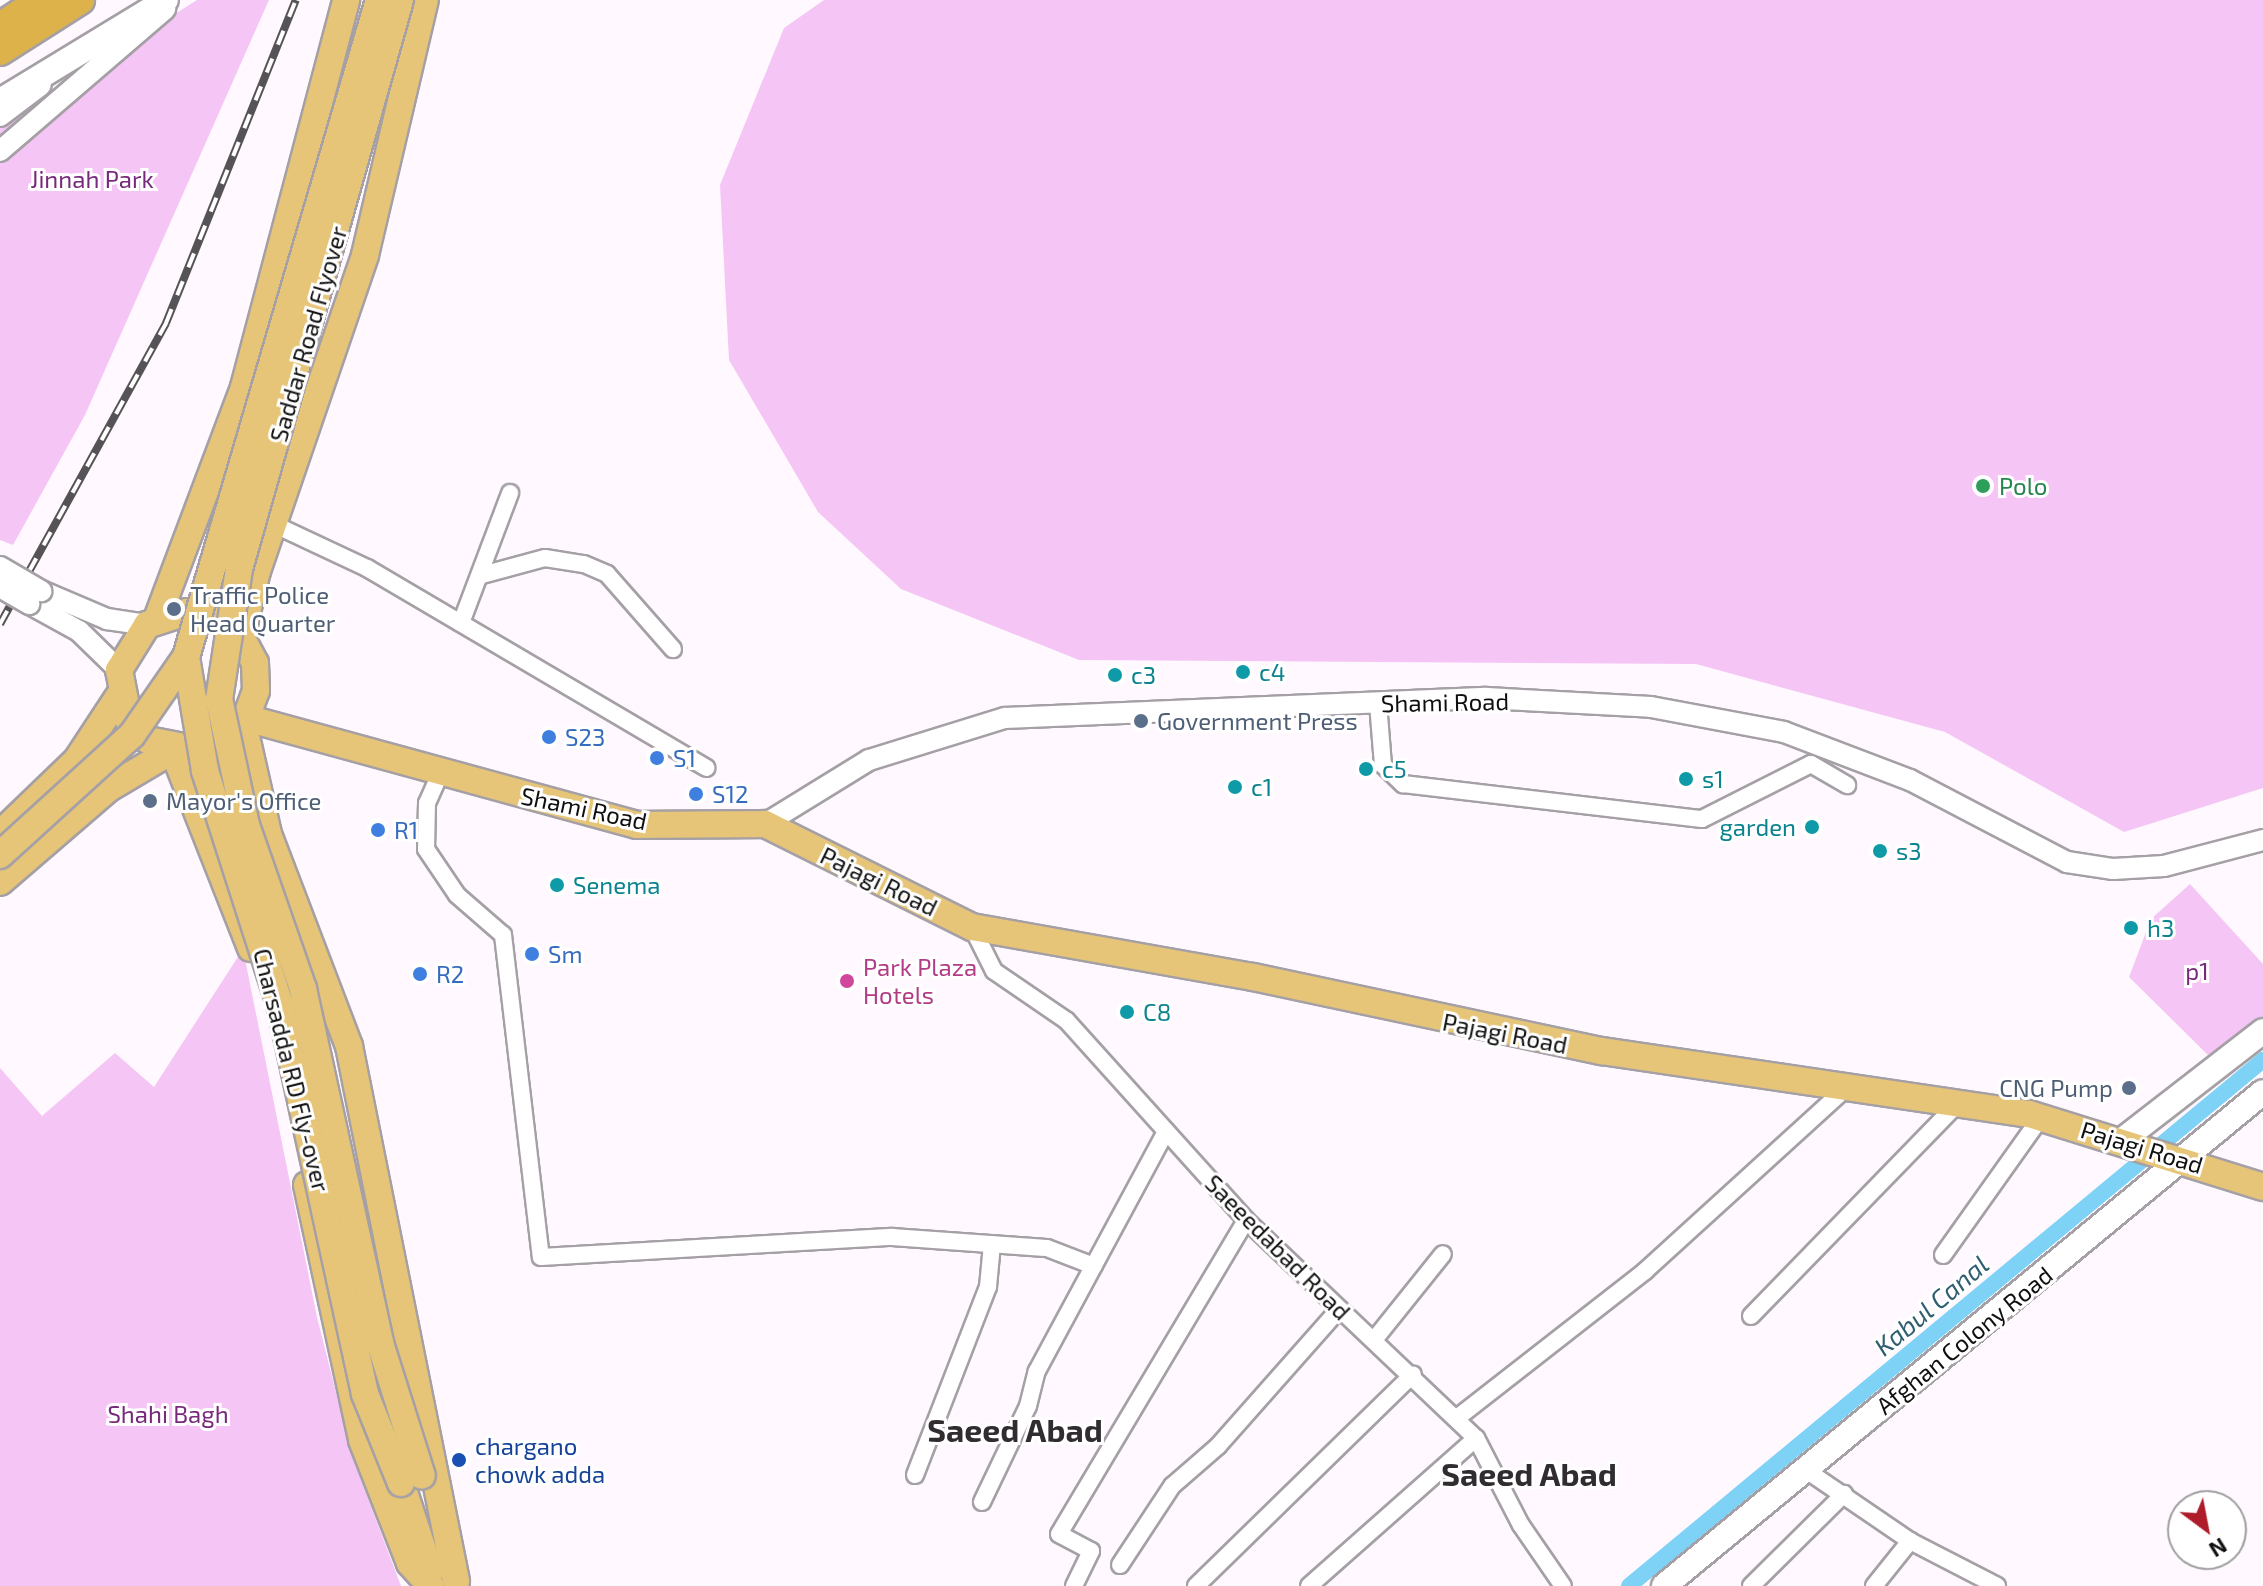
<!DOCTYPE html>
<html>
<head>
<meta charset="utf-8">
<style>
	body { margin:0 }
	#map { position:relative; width:2263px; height:1586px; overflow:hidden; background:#fff9ff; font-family:"Exo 2",sans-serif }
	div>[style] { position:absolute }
	.green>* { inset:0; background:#f5c5f5 }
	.canal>* { height:16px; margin:-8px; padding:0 8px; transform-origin:8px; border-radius:8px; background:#7dd2f6 }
	.roads { filter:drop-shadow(2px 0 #a5a0a5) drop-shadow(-2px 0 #a5a0a5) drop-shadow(0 2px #a5a0a5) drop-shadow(0 -2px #a5a0a5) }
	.minor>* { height:16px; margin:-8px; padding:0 8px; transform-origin:8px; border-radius:8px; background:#fff }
	.tertiary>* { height:20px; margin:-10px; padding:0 10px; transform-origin:10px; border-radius:10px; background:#fff }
	.secondary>* { height:24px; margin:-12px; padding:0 12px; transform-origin:12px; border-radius:12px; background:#fff }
	.primary>* { height:26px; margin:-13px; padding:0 13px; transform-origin:13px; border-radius:13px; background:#e6c578 }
	.trunk>* { height:28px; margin:-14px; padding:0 14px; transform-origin:14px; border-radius:14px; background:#deb24b }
	.rail>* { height:8px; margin-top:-4px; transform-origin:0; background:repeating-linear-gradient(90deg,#fff 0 15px,#555355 0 30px); box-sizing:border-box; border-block:2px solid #555355 }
	.bridges { filter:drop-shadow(2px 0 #a5a0a5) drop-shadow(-2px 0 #a5a0a5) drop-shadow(0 2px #a5a0a5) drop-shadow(0 -2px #a5a0a5) }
	.tertiary-bridge>* { height:20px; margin:-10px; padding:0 10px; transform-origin:10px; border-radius:10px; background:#fff }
	.primary-bridge>* { height:26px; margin:-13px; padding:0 13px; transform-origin:13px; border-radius:13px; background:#e6c578 }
	.dots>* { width:22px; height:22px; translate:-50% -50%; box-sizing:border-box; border:4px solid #fff; border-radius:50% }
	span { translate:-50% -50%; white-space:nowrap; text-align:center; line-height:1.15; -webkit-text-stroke:6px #fff; paint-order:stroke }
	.park-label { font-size:24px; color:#78297c }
	.street-label { font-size:24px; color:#100f10 }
	.leisure-label { font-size:24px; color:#27864d }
	.left { translate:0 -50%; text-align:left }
	.service-label { font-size:24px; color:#4e5e75 }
	.right { translate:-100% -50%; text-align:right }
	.culture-label { font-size:24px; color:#0d838f }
	.shop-label { font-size:24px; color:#366cbe }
	.hotel-label { font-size:24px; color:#b23c85 }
	.transit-label { font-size:24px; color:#164399 }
	.water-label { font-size:26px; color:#2f5e71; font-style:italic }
	.district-label { font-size:32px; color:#302c30; font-weight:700 }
	.north { position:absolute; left:2167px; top:1490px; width:80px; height:80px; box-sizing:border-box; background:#fff; border:2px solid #9f9f9f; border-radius:50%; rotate:148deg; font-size:22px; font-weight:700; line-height:32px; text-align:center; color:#100f10 }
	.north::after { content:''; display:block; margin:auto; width:28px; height:36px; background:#af1c29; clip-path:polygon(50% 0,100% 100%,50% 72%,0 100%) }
</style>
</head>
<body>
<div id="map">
	<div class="green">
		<div style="clip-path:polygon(197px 0,269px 0,85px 415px,13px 545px,0 540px,0 125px)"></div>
		<div style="clip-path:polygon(824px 0,2263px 0,2263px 788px,2124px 832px,1945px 732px,1696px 664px,1079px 660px,901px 589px,818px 512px,729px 360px,720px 185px,784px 28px)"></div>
		<div style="clip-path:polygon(2190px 884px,2263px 964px,2263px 1022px,2214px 1061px,2129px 977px,2151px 919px)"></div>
		<div style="clip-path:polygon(243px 949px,317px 1317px,352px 1456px,401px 1586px,0 1586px,0 1068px,42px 1116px,115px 1053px,154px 1087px)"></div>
	</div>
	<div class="canal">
		<div style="left:1629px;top:1586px;width:824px;rotate:-39.68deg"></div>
	</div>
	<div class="roads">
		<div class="minor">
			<div style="left:273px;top:524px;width:104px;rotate:25.1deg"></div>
			<div style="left:367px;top:568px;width:394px;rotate:30.5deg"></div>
			<div style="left:482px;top:575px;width:65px;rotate:-15.1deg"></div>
			<div style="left:545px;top:558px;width:39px;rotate:9deg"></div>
			<div style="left:584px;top:564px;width:25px;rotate:23deg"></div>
			<div style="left:607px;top:574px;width:100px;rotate:48.7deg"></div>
			<div style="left:461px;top:623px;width:139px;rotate:-69.3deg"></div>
			<div style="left:1378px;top:703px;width:62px;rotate:85.4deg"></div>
			<div style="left:1383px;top:765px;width:28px;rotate:44deg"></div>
			<div style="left:1403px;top:784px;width:301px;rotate:6.7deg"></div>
			<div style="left:1702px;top:819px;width:122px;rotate:-26.8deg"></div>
			<div style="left:1811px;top:764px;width:42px;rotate:30.3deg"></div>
			<div style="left:440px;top:774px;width:32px;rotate:114deg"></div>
			<div style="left:427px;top:803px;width:46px;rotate:91.2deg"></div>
			<div style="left:426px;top:849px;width:55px;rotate:56deg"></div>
			<div style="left:457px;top:895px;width:61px;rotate:41deg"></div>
			<div style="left:503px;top:935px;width:324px;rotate:83.3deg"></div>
			<div style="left:541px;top:1257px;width:352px;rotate:-3.3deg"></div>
			<div style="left:892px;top:1237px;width:155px;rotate:4.1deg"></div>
			<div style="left:1047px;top:1248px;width:50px;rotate:21deg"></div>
			<div style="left:972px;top:927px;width:49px;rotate:63.4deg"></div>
			<div style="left:994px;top:971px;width:88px;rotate:34.4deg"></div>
			<div style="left:1067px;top:1021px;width:268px;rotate:48deg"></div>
			<div style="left:1246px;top:1220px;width:317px;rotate:43.5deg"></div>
			<div style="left:1476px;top:1438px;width:98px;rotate:62.7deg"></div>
			<div style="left:1521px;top:1525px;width:74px;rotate:55.5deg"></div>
			<div style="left:1943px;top:1255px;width:169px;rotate:-54.6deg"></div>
			<div style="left:1751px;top:1316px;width:297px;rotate:-45.8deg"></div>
			<div style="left:1374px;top:1340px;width:110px;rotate:-51.3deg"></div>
			<div style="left:1457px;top:1418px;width:239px;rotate:-38deg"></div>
			<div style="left:1645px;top:1271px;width:273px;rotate:-42.3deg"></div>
			<div style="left:1806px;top:1470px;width:126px;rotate:34.3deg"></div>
			<div style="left:1910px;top:1541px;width:98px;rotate:27.3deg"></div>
			<div style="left:915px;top:1475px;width:202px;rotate:-68.8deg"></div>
			<div style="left:988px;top:1287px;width:43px;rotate:-84.7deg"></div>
			<div style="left:982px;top:1502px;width:106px;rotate:-64.4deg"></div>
			<div style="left:1028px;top:1406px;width:36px;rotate:-76deg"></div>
			<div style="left:1037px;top:1371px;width:272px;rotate:-61.7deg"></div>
			<div style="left:1120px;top:1565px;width:95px;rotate:-56.6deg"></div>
			<div style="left:1172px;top:1486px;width:61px;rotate:-41deg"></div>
			<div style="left:1218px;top:1446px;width:183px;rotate:-48.5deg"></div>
			<div style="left:1074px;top:1586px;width:39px;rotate:-64deg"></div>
			<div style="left:1091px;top:1551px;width:36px;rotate:-152deg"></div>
			<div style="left:1059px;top:1534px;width:365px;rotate:-59.2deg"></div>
			<div style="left:1196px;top:1586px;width:303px;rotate:-44.3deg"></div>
			<div style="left:1309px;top:1586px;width:223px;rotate:-41.5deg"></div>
			<div style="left:1751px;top:1586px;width:131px;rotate:-44.7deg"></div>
			<div style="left:1874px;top:1586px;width:58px;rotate:-51.3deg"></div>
		</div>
		<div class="tertiary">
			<div style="left:0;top:116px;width:51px;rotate:-37.1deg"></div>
			<div style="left:0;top:151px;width:218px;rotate:-40.7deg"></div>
			<div style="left:41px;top:591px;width:72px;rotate:23deg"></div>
			<div style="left:107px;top:619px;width:40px;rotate:8.5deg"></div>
			<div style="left:30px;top:604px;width:56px;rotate:28.9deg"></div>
			<div style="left:79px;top:631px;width:56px;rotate:44.3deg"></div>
			<div style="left:765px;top:824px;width:122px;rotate:-31.6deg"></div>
			<div style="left:869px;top:760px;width:142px;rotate:-17.2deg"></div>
			<div style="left:1005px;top:718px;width:482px;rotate:-2.4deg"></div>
			<div style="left:1487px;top:698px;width:164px;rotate:3.1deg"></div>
			<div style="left:1651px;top:707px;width:135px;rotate:10.6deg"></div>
			<div style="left:1784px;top:732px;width:135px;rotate:20.9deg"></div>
			<div style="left:1910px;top:780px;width:177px;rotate:27.6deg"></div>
			<div style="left:2067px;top:862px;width:47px;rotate:8.7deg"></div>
			<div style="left:2113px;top:869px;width:51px;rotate:-3.4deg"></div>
			<div style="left:2164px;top:866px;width:102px;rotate:-14.7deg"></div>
		</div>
		<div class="secondary">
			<div style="left:0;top:101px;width:194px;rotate:-31.3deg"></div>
			<div style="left:2124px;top:1139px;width:176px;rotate:-37.8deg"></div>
			<div style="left:1664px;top:1586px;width:776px;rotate:-39.51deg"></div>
		</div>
		<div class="primary">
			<div style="left:157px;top:619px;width:248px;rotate:-69.4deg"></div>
			<div style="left:244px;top:387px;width:400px;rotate:-75.2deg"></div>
			<div style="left:241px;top:637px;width:31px;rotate:-142deg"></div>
			<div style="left:217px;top:618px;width:31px;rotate:-169deg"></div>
			<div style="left:187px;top:612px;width:42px;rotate:162deg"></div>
			<div style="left:147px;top:625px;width:53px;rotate:121.9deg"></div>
			<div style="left:119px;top:670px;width:52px;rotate:78.9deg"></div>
			<div style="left:129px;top:721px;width:27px;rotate:45deg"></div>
			<div style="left:148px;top:740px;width:52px;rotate:11.1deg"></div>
			<div style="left:199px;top:750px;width:27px;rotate:-20deg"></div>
			<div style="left:224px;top:741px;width:32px;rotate:-46deg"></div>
			<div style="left:246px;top:718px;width:29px;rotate:-70deg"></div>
			<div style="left:256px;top:691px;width:28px;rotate:-92deg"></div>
			<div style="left:255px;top:663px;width:30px;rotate:-118deg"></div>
			<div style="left:241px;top:637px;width:68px;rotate:-76.4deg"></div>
			<div style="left:257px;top:571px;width:334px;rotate:-71.1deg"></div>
			<div style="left:365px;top:255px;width:262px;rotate:-76.8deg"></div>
			<div style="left:246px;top:718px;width:405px;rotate:15.3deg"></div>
			<div style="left:637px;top:825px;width:128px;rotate:-0.4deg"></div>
			<div style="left:765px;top:824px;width:231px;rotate:26.5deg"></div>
			<div style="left:972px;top:927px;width:285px;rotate:10.1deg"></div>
			<div style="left:1253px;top:977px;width:357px;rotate:12deg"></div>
			<div style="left:1602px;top:1051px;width:432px;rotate:8.4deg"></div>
			<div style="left:2029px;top:1114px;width:245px;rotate:17.3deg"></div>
			<div style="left:243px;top:723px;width:114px;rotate:77.3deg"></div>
			<div style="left:268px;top:834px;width:227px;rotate:69.1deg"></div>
			<div style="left:349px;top:1046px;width:546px;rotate:78.69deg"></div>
			<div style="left:0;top:834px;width:107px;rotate:-43.9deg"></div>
			<div style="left:77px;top:760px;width:77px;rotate:-56.7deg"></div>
			<div style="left:0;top:882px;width:144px;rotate:-40.8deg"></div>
			<div style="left:109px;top:788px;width:74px;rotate:-30.7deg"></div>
			<div style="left:173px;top:750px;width:213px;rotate:68.5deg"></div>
			<div style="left:307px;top:1185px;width:261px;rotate:77.8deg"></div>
			<div style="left:362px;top:1440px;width:132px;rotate:68.7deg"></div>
			<div style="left:410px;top:1563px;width:31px;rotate:48deg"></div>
			<div style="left:401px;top:1483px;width:93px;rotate:71.8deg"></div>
		</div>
		<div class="trunk">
			<div style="left:0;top:27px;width:49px;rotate:-33.4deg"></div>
			<div style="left:0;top:51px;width:95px;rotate:-32.5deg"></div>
		</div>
	</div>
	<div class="rail">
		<div style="left:0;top:624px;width:344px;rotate:-61.1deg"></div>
		<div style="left:166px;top:323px;width:348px;rotate:-68.1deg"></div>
	</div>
	<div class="bridges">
		<div class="tertiary-bridge">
			<div style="left:0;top:567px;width:48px;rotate:30.3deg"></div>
			<div style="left:0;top:587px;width:34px;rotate:30deg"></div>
		</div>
		<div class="primary-bridge">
			<div style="left:400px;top:0;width:591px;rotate:105.8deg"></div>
			<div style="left:239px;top:569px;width:132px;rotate:98.7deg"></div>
			<div style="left:219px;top:699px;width:129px;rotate:77.9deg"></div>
			<div style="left:246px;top:825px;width:174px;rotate:70.8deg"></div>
			<div style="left:303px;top:989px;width:362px;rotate:77.7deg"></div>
			<div style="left:380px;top:1343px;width:139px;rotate:72.5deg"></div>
			<div style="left:186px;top:657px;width:116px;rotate:80.5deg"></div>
			<div style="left:205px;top:771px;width:245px;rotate:72.2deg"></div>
			<div style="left:280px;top:1004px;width:399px;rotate:77.7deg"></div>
			<div style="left:365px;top:1394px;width:96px;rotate:68deg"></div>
			<div style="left:0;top:855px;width:178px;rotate:-42.3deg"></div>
			<div style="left:132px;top:735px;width:95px;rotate:-55.3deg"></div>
			<div style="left:186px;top:657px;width:685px;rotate:-73.63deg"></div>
		</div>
	</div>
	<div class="dots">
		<div style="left:1983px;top:486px;background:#2e9e5b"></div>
		<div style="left:174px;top:609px;background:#5c6f8a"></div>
		<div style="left:1243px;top:672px;background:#0f9aa8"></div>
		<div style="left:1115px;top:675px;background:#0f9aa8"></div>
		<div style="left:1141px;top:721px;background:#5c6f8a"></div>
		<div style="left:549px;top:737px;background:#3f7fe0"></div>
		<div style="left:657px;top:758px;background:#3f7fe0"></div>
		<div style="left:1366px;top:769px;background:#0f9aa8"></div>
		<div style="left:1686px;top:779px;background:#0f9aa8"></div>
		<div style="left:1235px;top:787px;background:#0f9aa8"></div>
		<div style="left:696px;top:794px;background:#3f7fe0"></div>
		<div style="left:150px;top:801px;background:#5c6f8a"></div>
		<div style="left:1812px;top:827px;background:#0f9aa8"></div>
		<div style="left:378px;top:830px;background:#3f7fe0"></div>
		<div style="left:1880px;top:851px;background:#0f9aa8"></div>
		<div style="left:557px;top:885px;background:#0f9aa8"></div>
		<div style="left:2131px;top:928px;background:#0f9aa8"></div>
		<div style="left:532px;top:954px;background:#3f7fe0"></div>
		<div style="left:420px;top:974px;background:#3f7fe0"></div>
		<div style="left:847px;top:981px;background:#d1479c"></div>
		<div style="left:1127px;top:1012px;background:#0f9aa8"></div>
		<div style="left:2129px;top:1088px;background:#5c6f8a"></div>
		<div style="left:459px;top:1460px;background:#1a4fb4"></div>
	</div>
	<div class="park-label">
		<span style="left:92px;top:179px">Jinnah Park</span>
		<span style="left:2197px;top:971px">p1</span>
		<span style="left:168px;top:1414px">Shahi Bagh</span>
	</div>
	<div class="street-label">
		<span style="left:308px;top:334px;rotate:-74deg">Saddar Road Flyover</span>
		<span style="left:1445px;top:702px;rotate:-1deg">Shami Road</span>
		<span style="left:584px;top:808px;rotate:12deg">Shami Road</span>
		<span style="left:879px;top:881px;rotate:26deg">Pajagi Road</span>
		<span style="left:1505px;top:1033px;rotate:11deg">Pajagi Road</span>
		<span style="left:292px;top:1070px;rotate:76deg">Charsadda RD Fly-over</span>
		<span style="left:2142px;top:1147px;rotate:17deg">Pajagi Road</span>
		<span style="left:1278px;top:1247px;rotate:45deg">Saeeedabad Road</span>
		<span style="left:1964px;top:1340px;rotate:-39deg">Afghan Colony Road</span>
	</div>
	<div class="leisure-label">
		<span class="left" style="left:1999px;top:486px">Polo</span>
	</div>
	<div class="service-label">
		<span class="left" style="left:190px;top:609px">Traffic Police<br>Head Quarter</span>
		<span class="left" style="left:1157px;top:721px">Government Press</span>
		<span class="left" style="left:166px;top:801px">Mayor's Office</span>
		<span class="right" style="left:2113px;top:1088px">CNG Pump</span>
	</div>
	<div class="culture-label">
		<span class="left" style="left:1259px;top:672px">c4</span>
		<span class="left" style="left:1131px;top:675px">c3</span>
		<span class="left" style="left:1382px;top:769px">c5</span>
		<span class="left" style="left:1702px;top:779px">s1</span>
		<span class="left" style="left:1251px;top:787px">c1</span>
		<span class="right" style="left:1796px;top:827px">garden</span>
		<span class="left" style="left:1896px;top:851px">s3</span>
		<span class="left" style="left:573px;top:885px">Senema</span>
		<span class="left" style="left:2147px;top:928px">h3</span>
		<span class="left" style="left:1143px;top:1012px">C8</span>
	</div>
	<div class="shop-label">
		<span class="left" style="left:565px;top:737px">S23</span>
		<span class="left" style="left:673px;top:758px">S1</span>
		<span class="left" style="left:712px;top:794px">S12</span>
		<span class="left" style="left:394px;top:830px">R1</span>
		<span class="left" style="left:548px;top:954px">Sm</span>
		<span class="left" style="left:436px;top:974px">R2</span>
	</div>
	<div class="hotel-label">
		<span class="left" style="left:863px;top:981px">Park Plaza<br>Hotels</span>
	</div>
	<div class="transit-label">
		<span class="left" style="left:475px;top:1460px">chargano<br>chowk adda</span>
	</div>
	<div class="water-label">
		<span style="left:1931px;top:1305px;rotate:-40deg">Kabul Canal</span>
	</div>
	<div class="district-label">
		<span style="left:1015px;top:1429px">Saeed Abad</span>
		<span style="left:1529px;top:1473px">Saeed Abad</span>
	</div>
	<div class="north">N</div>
</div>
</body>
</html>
